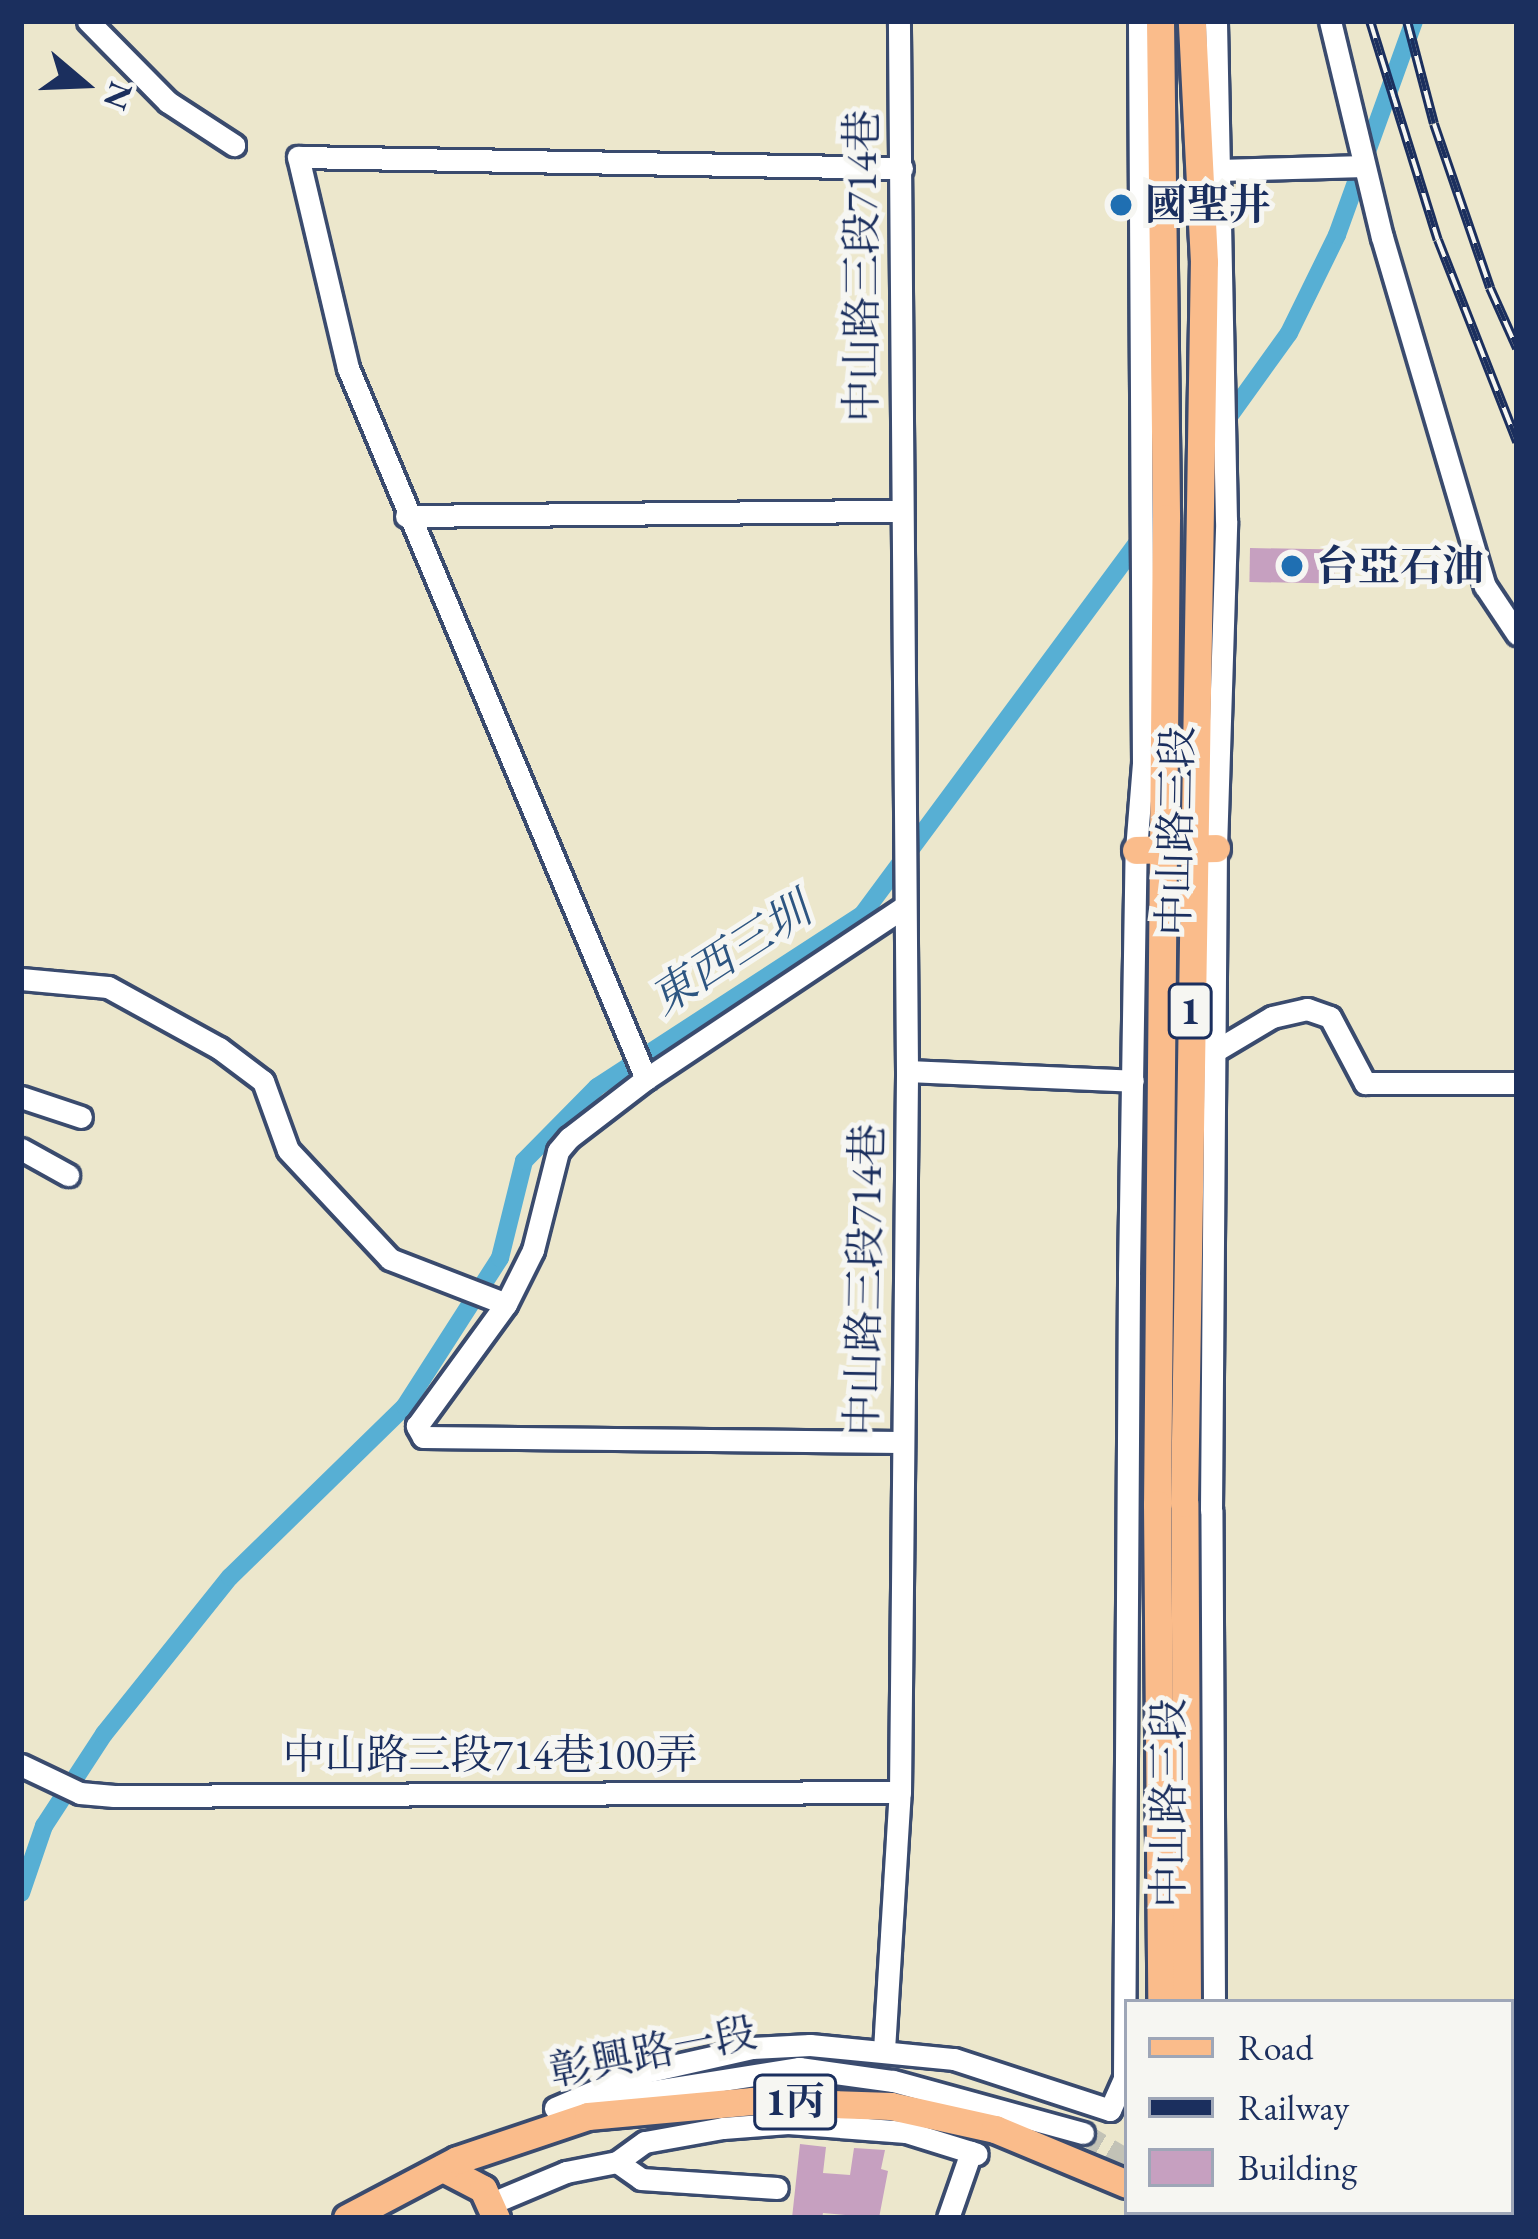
<!DOCTYPE html>
<html>
<head>
<meta charset="utf-8">
<style>
	body { margin:0 }
	#map { position:relative; width:1538px; height:2239px; overflow:hidden; background:#ece7cc; font-family:"EB Garamond","Noto Serif TC",serif }
	div>[style] { position:absolute }
	.canal>* { height:18px; margin:-9px; padding:0 9px; transform-origin:9px; border-radius:9px; background:#57afd4 }
	.building>* { inset:0; background:#c6a0c0; transform-origin:0 0 }
	.minor-tunnel>* { height:21px; margin-top:-10.5px; transform-origin:0; background:repeating-linear-gradient(90deg,#c2c2b6 0 21px,transparent 0 31px) }
	.roads { filter:drop-shadow(3px 0 #3a4b6e) drop-shadow(-3px 0 #3a4b6e) drop-shadow(0 3px #3a4b6e) drop-shadow(0 -3px #3a4b6e) }
	.minor>* { height:21px; margin:-10.5px; padding:0 10.5px; transform-origin:10.5px; border-radius:10.5px; background:#fff }
	.major>* { height:27px; margin:-13.5px; padding:0 13.5px; transform-origin:13.5px; border-radius:13.5px; background:#fabc8b }
	.rail>* { height:10px; margin-top:-5px; transform-origin:0; background:repeating-linear-gradient(90deg,#f6f6f2 0 18px,#1b2f5e 0 36px); box-sizing:border-box; border-block:3px solid #1b2f5e }
	.dots>* { width:33px; height:33px; translate:-50% -50%; box-sizing:border-box; border:6px solid #f6f6f2; border-radius:50% }
	span { translate:-50% -50%; white-space:nowrap; text-align:center; line-height:1.15; -webkit-text-stroke:10px #f6f6f2; paint-order:stroke }
	.shield-label span { padding:3px 9px; background:#f6f6f2; border:3px solid; border-radius:9px; -webkit-text-stroke-width:0 }
	.shield-label { font-size:39px; color:#1b2f5e; font-weight:700 }
	.poi-label { font-size:42px; color:#1b2f5e; font-weight:700 }
	.left { translate:0 -50%; text-align:left }
	.street-label { font-size:42px; color:#1b2f5e }
	.water-label { font-size:45px; color:#2d5581; font-style:italic }
	.frame { position:absolute; inset:0; border:24px solid #1b2f5e; pointer-events:none }
	.legend { position:absolute; left:1124px; top:1999px; width:390px; height:216px; box-sizing:border-box; background:#f6f6f2; border:3px solid #9ea6b7; margin:0; padding:15px 21px; list-style:none; font-size:36px; color:#1b2f5e }
	.legend li { display:flex; align-items:center; gap:24px; height:60px }
	.legend b { width:60px; border:3px solid #9ea6b7 }
	.north { position:absolute; left:24px; top:24px; width:120px; height:120px; -webkit-text-stroke:9px #f6f6f2; paint-order:stroke; rotate:109deg; font-size:33px; font-weight:700; line-height:48px; text-align:center; color:#1b2f5e }
	.north::after { content:''; display:block; margin:auto; width:42px; height:54px; background:#1b2f5e; clip-path:polygon(50% 0,100% 100%,50% 72%,0 100%) }
</style>
</head>
<body>
<div id="map">
	<div class="canal">
		<div style="left:1220px;top:429px;width:118px;rotate:-54.3deg"></div>
		<div style="left:1289px;top:333px;width:109px;rotate:-63.9deg"></div>
		<div style="left:1337px;top:235px;width:227px;rotate:-70.2deg"></div>
		<div style="left:21px;top:1893px;width:71px;rotate:-71.1deg"></div>
		<div style="left:44px;top:1826px;width:110px;rotate:-56.9deg"></div>
		<div style="left:104px;top:1734px;width:201px;rotate:-51.3deg"></div>
		<div style="left:230px;top:1577px;width:245px;rotate:-44.3deg"></div>
		<div style="left:405px;top:1406px;width:176px;rotate:-57.3deg"></div>
		<div style="left:500px;top:1258px;width:100px;rotate:-76.1deg"></div>
		<div style="left:524px;top:1161px;width:104px;rotate:-45.4deg"></div>
		<div style="left:597px;top:1087px;width:316px;rotate:-33deg"></div>
		<div style="left:862px;top:915px;width:474px;rotate:-53.5deg"></div>
	</div>
	<div class="building">
		<div style="left:1250px;top:548px;width:85px;height:34px;rotate:1deg"></div>
		<div style="clip-path:polygon(800px 2144px,826px 2147px,823px 2173px,850px 2175px,854px 2148px,885px 2150px,881px 2169px,888px 2171px,879px 2218px,823px 2213px,822px 2218px,792px 2218px)"></div>
	</div>
	<div class="minor-tunnel">
		<div style="left:1083px;top:2133px;width:51px;rotate:30.6deg"></div>
	</div>
	<div class="roads">
		<div class="minor">
			<div style="left:88px;top:21px;width:114px;rotate:45.4deg"></div>
			<div style="left:168px;top:102px;width:79px;rotate:33.1deg"></div>
			<div style="left:1330px;top:21px;width:222px;rotate:76.5deg"></div>
			<div style="left:1382px;top:237px;width:364px;rotate:73.6deg"></div>
			<div style="left:1485px;top:586px;width:58px;rotate:56.3deg"></div>
			<div style="left:1220px;top:170px;width:144px;rotate:-1.6deg"></div>
			<div style="left:406px;top:516px;width:496px;rotate:-0.6deg"></div>
			<div style="left:21px;top:979px;width:87px;rotate:5.3deg"></div>
			<div style="left:108px;top:987px;width:127px;rotate:28.8deg"></div>
			<div style="left:219px;top:1048px;width:55px;rotate:36.9deg"></div>
			<div style="left:263px;top:1081px;width:73px;rotate:70.1deg"></div>
			<div style="left:288px;top:1150px;width:149px;rotate:46.9deg"></div>
			<div style="left:390px;top:1259px;width:124px;rotate:21.2deg"></div>
			<div style="left:1215px;top:1051px;width:66px;rotate:-30.8deg"></div>
			<div style="left:1272px;top:1017px;width:36px;rotate:-13deg"></div>
			<div style="left:1307px;top:1009px;width:24px;rotate:19deg"></div>
			<div style="left:1330px;top:1017px;width:75px;rotate:62.1deg"></div>
			<div style="left:1365px;top:1083px;width:152px"></div>
			<div style="left:907px;top:1071px;width:226px;rotate:2.5deg"></div>
			<div style="left:646px;top:1079px;width:771px;rotate:-112.74deg"></div>
			<div style="left:348px;top:368px;width:217px;rotate:-103.3deg"></div>
			<div style="left:298px;top:157px;width:604px;rotate:1.04deg"></div>
			<div style="left:21px;top:1097px;width:63px;rotate:18.4deg"></div>
			<div style="left:21px;top:1149px;width:54px;rotate:29deg"></div>
			<div style="left:901px;top:1442px;width:478px;rotate:-179.4deg"></div>
			<div style="left:423px;top:1437px;width:13px;rotate:-119deg"></div>
			<div style="left:417px;top:1426px;width:151px;rotate:-53.9deg"></div>
			<div style="left:506px;top:1304px;width:60px;rotate:-63.4deg"></div>
			<div style="left:533px;top:1250px;width:102px;rotate:-75.8deg"></div>
			<div style="left:558px;top:1151px;width:17px;rotate:-50deg"></div>
			<div style="left:569px;top:1138px;width:97px;rotate:-37.5deg"></div>
			<div style="left:646px;top:1079px;width:308px;rotate:-33.7deg"></div>
			<div style="left:21px;top:1765px;width:65px;rotate:25.4deg"></div>
			<div style="left:80px;top:1793px;width:34px;rotate:5deg"></div>
			<div style="left:114px;top:1796px;width:786px;rotate:-0.29deg"></div>
			<div style="left:1214px;top:2002px;width:492px;rotate:-90.3deg"></div>
			<div style="left:1211px;top:1510px;width:662px;rotate:-89.57deg"></div>
			<div style="left:1216px;top:848px;width:327px;rotate:-88.2deg"></div>
			<div style="left:1226px;top:521px;width:500px;rotate:-91.15deg"></div>
			<div style="left:884px;top:2050px;width:258px;rotate:-86.5deg"></div>
			<div style="left:900px;top:1792px;width:721px;rotate:-89.44deg"></div>
			<div style="left:907px;top:1071px;width:1050px;rotate:-90.44deg"></div>
			<div style="left:597px;top:2100px;width:205px;rotate:-9deg"></div>
			<div style="left:799px;top:2068px;width:95px;rotate:7.9deg"></div>
			<div style="left:893px;top:2081px;width:197px;rotate:15.3deg"></div>
			<div style="left:555px;top:2108px;width:84px;rotate:-23.2deg"></div>
			<div style="left:632px;top:2075px;width:123px;rotate:-12.7deg"></div>
			<div style="left:752px;top:2048px;width:58px;rotate:-3deg"></div>
			<div style="left:810px;top:2045px;width:145px;rotate:5.6deg"></div>
			<div style="left:954px;top:2059px;width:164px;rotate:18.1deg"></div>
			<div style="left:1110px;top:2110px;width:35px;rotate:-66deg"></div>
			<div style="left:1124px;top:2078px;width:804px;rotate:-89.64deg"></div>
			<div style="left:1129px;top:1274px;width:424px;rotate:-89.1deg"></div>
			<div style="left:1136px;top:850px;width:87px;rotate:-85.4deg"></div>
			<div style="left:1143px;top:763px;width:742px;rotate:-90.31deg"></div>
			<div style="left:1511px;top:2157px;width:6px"></div>
			<div style="left:617px;top:2162px;width:29px;rotate:35deg"></div>
			<div style="left:641px;top:2179px;width:136px;rotate:3.8deg"></div>
			<div style="left:492px;top:2203px;width:80px;rotate:-22.7deg"></div>
			<div style="left:566px;top:2172px;width:52px;rotate:-11.1deg"></div>
			<div style="left:617px;top:2162px;width:34px;rotate:-36deg"></div>
			<div style="left:645px;top:2142px;width:79px;rotate:-10.2deg"></div>
			<div style="left:723px;top:2128px;width:65px;rotate:-4.4deg"></div>
			<div style="left:788px;top:2123px;width:118px;rotate:4.4deg"></div>
			<div style="left:906px;top:2132px;width:74px;rotate:17.2deg"></div>
			<div style="left:1159px;top:2212px;width:6px;rotate:90deg"></div>
			<div style="left:1277px;top:2212px;width:7px;rotate:56deg"></div>
			<div style="left:948px;top:2218px;width:70px;rotate:-70.8deg"></div>
		</div>
		<div class="major">
			<div style="left:1160px;top:21px;width:497px;rotate:89.3deg"></div>
			<div style="left:1166px;top:518px;width:986px;rotate:90.52deg"></div>
			<div style="left:1157px;top:1504px;width:498px;rotate:89.5deg"></div>
			<div style="left:1136px;top:850px;width:80px;rotate:-1.4deg"></div>
			<div style="left:1187px;top:2002px;width:499px;rotate:-90.3deg"></div>
			<div style="left:1184px;top:1503px;width:1241px;rotate:-89.08deg"></div>
			<div style="left:1204px;top:262px;width:241px;rotate:-92.9deg"></div>
			<div style="left:443px;top:2168px;width:45px;rotate:27.7deg"></div>
			<div style="left:483px;top:2189px;width:32px;rotate:66deg"></div>
			<div style="left:1188px;top:2212px;width:6px;rotate:72deg"></div>
			<div style="left:1217px;top:2212px;width:6px;rotate:72deg"></div>
			<div style="left:347px;top:2218px;width:124px;rotate:-27.8deg"></div>
			<div style="left:457px;top:2160px;width:138px;rotate:-18.6deg"></div>
			<div style="left:588px;top:2116px;width:165px;rotate:-5.2deg"></div>
			<div style="left:752px;top:2101px;width:139px;rotate:2.1deg"></div>
			<div style="left:891px;top:2106px;width:107px;rotate:12.5deg"></div>
			<div style="left:995px;top:2129px;width:143px;rotate:22.6deg"></div>
		</div>
	</div>
	<div class="rail">
		<div style="left:1370px;top:21px;width:229px;rotate:72.8deg"></div>
		<div style="left:1438px;top:240px;width:217px;rotate:68.6deg"></div>
		<div style="left:1407px;top:21px;width:106px;rotate:75.3deg"></div>
		<div style="left:1434px;top:124px;width:173px;rotate:71.1deg"></div>
		<div style="left:1490px;top:288px;width:66px;rotate:65.8deg"></div>
	</div>
	<div class="dots">
		<div style="left:1121px;top:205px;background:#1f6fb2"></div>
		<div style="left:1292px;top:566px;background:#1f6fb2"></div>
	</div>
	<div class="shield-label">
		<span style="left:1190px;top:1011px">1</span>
		<span style="left:795px;top:2102px">1丙</span>
	</div>
	<div class="poi-label">
		<span class="left" style="left:1145px;top:205px">國聖井</span>
		<span class="left" style="left:1316px;top:566px">台亞石油</span>
	</div>
	<div class="street-label">
		<span style="left:862px;top:266px;rotate:-90deg">中山路三段714巷</span>
		<span style="left:1176px;top:831px;rotate:-89deg">中山路三段</span>
		<span style="left:865px;top:1280px;rotate:-89deg">中山路三段714巷</span>
		<span style="left:490px;top:1755px">中山路三段714巷100弄</span>
		<span style="left:1169px;top:1803px;rotate:-90deg">中山路三段</span>
		<span style="left:653px;top:2052px;rotate:-11deg">彰興路一段</span>
	</div>
	<div class="water-label">
		<span style="left:730px;top:954px;rotate:-33deg">東西三圳</span>
	</div>
	<div class="frame"></div>
	<ul class="legend">
	<li><b style="height:15px;background:#fabc8b"></b>Road</li>
	<li><b style="height:15px;background:#1b2f5e"></b>Railway</li>
	<li><b style="height:33px;background:#c6a0c0"></b>Building</li>
	</ul>
	<div class="north">N</div>
</div>
</body>
</html>
